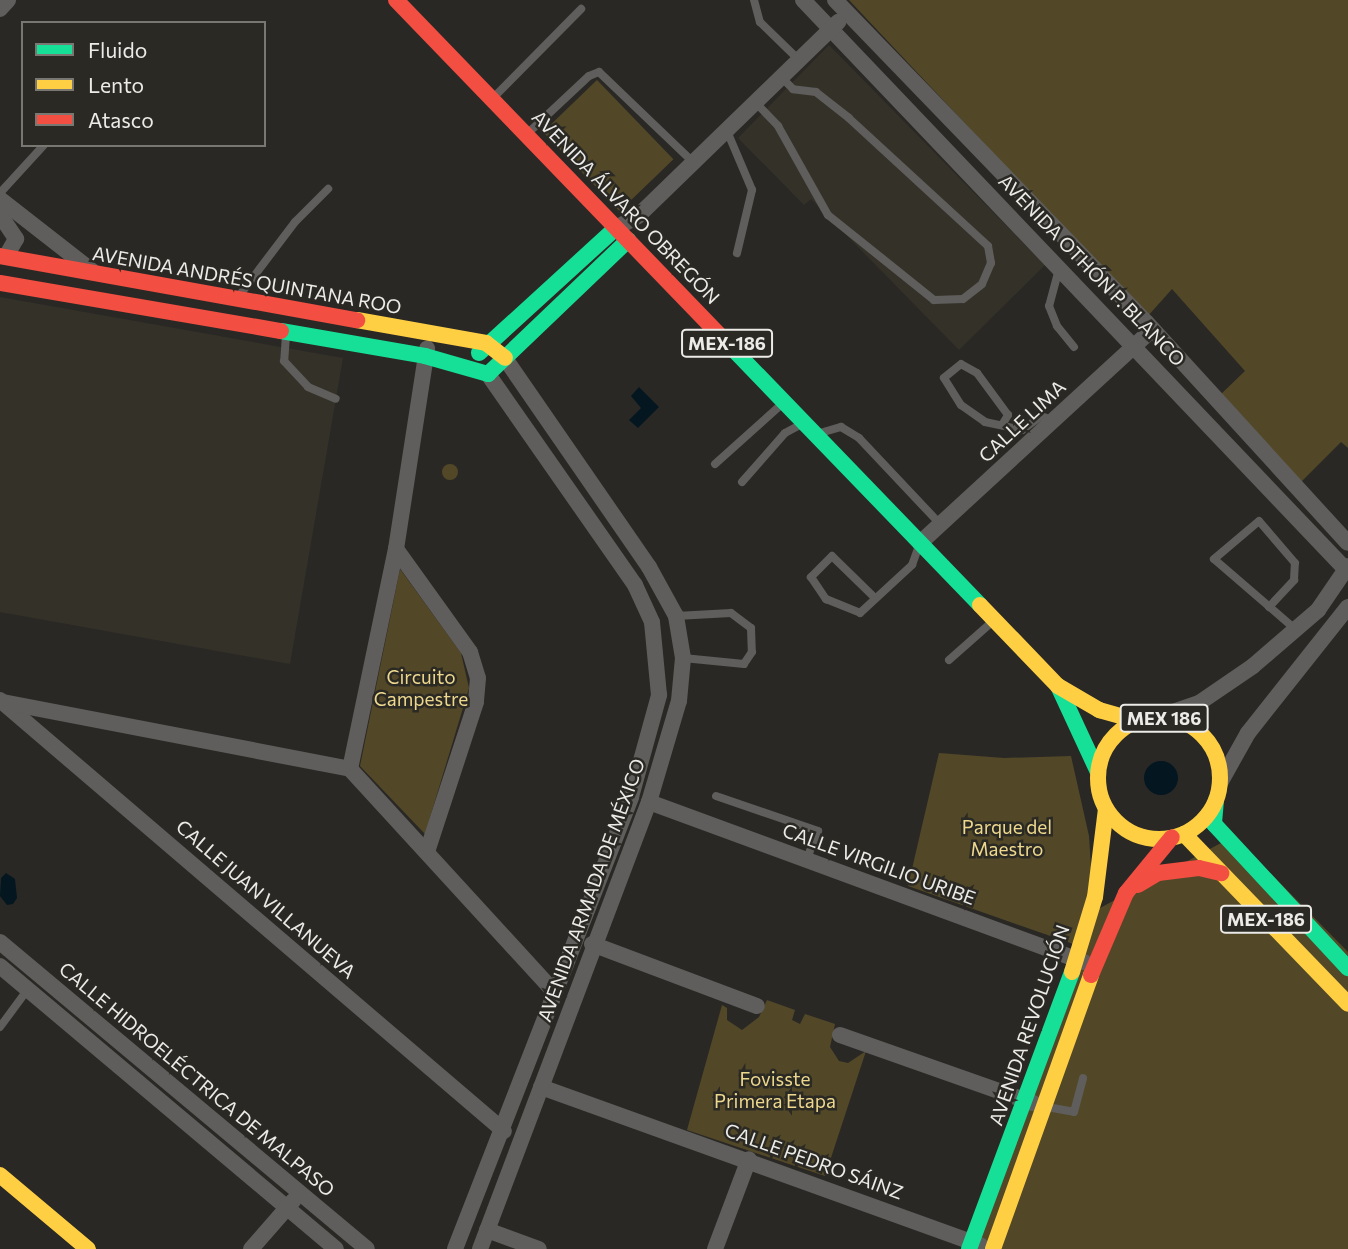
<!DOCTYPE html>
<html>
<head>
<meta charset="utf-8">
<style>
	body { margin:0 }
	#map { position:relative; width:1348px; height:1249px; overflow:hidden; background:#2a2825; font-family:Commissioner,sans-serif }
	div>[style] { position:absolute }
	.built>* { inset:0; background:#343128 }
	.green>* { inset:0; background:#524828; transform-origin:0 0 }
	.round { border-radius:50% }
	.water>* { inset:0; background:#041620 }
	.lane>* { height:8px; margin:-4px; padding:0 4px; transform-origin:4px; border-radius:4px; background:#5f5e5c }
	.street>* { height:16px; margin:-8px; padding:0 8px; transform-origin:8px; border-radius:8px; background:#5f5e5c }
	.fast>* { height:16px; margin:-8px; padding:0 8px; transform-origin:8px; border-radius:8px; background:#16e098 }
	.slow>* { height:16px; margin:-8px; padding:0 8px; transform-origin:8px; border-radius:8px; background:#ffcf43 }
	.slow>.ring { margin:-8px; padding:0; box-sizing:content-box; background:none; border:16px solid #ffcf43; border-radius:50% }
	.jam>* { height:16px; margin:-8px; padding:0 8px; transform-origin:8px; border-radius:8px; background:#f24e42 }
	span { translate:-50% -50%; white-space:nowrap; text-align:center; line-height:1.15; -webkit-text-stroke:5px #2b2924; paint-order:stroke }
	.shield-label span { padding:2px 5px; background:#2b2924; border:2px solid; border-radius:5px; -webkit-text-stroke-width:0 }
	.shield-label { font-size:18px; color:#ecebe8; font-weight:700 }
	.street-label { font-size:19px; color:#ecebe8 }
	.park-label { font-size:19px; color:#edd88d }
	.legend { position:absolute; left:21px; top:21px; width:245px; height:126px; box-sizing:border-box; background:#2b2924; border:2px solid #787772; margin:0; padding:9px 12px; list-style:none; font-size:21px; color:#ecebe8 }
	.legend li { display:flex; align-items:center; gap:14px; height:35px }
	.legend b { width:35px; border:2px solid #787772 }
</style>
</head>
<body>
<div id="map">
	<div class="built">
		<div style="clip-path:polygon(829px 45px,1045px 265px,959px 350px,811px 199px,804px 205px,738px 138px)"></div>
		<div style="clip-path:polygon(0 297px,343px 358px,290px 664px,0 612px)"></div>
	</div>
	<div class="green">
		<div style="clip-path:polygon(849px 0,1348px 0,1348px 448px,1341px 442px,1299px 484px,1218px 397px,1245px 371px,1172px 289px,1147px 317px)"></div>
		<div style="left:597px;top:80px;width:110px;height:75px;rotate:46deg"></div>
		<div class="round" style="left:442px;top:464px;width:16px;height:16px"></div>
		<div style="clip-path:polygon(400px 569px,461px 653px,469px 688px,425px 834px,360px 766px)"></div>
		<div style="clip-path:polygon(939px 753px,1004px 758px,1071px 756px,1089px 836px,1092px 883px,1087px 915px,1234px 836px,1348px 952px,1348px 1249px,970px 1249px,1076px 945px,908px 886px)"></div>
		<div style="clip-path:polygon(767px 1000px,795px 1010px,792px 1020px,800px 1024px,805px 1014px,835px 1024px,830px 1047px,839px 1061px,848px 1063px,866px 1051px,825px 1176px,687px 1130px,722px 1005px,727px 1008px,727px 1020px,742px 1030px,759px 1017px)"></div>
	</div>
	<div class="water">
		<div style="clip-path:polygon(639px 387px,659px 407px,638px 428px,629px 420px,641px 408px,631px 396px)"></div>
		<div class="round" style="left:1144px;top:761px;width:34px;height:34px"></div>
		<div style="clip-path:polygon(6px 873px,15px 879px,17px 898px,13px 904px,7px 905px,0 896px,1px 878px)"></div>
	</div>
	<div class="lane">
		<div style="left:754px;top:0;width:23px;rotate:75deg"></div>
		<div style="left:760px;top:22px;width:54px;rotate:44.3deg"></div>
		<div style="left:494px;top:97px;width:124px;rotate:-45.3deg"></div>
		<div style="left:756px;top:103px;width:32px;rotate:46deg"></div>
		<div style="left:778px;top:126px;width:102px;rotate:60.7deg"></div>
		<div style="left:828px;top:215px;width:136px;rotate:38.7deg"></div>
		<div style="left:934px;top:300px;width:29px;rotate:-2deg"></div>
		<div style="left:963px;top:299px;width:24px;rotate:-38deg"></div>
		<div style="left:982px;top:284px;width:23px;rotate:-67deg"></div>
		<div style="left:991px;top:263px;width:17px;rotate:-100deg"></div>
		<div style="left:988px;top:246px;width:189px;rotate:-137.4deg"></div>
		<div style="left:849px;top:118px;width:42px;rotate:-141.8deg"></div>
		<div style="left:816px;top:92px;width:23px;rotate:-173deg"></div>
		<div style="left:793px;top:89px;width:16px;rotate:-135deg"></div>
		<div style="left:727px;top:131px;width:64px;rotate:67deg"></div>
		<div style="left:752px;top:190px;width:65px;rotate:103.4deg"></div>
		<div style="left:528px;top:133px;width:83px;rotate:-43.1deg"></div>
		<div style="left:589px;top:76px;width:11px;rotate:-22deg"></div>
		<div style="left:599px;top:72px;width:130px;rotate:43.8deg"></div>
		<div style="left:0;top:193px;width:65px;rotate:-47.5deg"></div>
		<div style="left:1059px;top:269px;width:38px;rotate:105deg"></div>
		<div style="left:1049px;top:306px;width:22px;rotate:68deg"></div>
		<div style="left:1057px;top:326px;width:27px;rotate:51deg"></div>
		<div style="left:239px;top:296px;width:93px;rotate:-52.9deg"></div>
		<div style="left:295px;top:222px;width:47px;rotate:-45deg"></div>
		<div style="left:286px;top:335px;width:26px;rotate:94deg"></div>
		<div style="left:284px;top:361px;width:35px;rotate:47deg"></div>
		<div style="left:308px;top:387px;width:30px;rotate:23deg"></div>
		<div style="left:1002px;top:425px;width:12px;rotate:-59deg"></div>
		<div style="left:1008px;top:415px;width:52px;rotate:-126.4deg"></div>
		<div style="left:977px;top:373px;width:18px;rotate:-151deg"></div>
		<div style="left:961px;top:364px;width:22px;rotate:141deg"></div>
		<div style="left:944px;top:378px;width:32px;rotate:58deg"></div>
		<div style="left:961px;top:405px;width:29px;rotate:35deg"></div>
		<div style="left:985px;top:422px;width:38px;rotate:12deg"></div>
		<div style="left:1022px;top:430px;width:24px;rotate:-36deg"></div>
		<div style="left:1041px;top:416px;width:12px;rotate:20deg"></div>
		<div style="left:820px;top:433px;width:22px;rotate:-16deg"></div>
		<div style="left:841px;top:427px;width:21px;rotate:31deg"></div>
		<div style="left:859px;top:438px;width:118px;rotate:46.7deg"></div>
		<div style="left:715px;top:464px;width:91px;rotate:-41.9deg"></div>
		<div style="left:742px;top:482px;width:65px;rotate:-48.7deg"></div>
		<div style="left:785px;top:433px;width:19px;rotate:-28deg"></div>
		<div style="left:875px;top:598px;width:60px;rotate:-135.7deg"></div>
		<div style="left:832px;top:556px;width:30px;rotate:135deg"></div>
		<div style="left:811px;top:577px;width:27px;rotate:56deg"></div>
		<div style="left:826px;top:599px;width:37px;rotate:22deg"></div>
		<div style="left:860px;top:613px;width:71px;rotate:-42.7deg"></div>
		<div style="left:912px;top:565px;width:20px;rotate:-70deg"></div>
		<div style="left:1269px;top:607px;width:37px;rotate:-47deg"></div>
		<div style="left:1294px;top:580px;width:17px;rotate:-87deg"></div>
		<div style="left:1295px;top:563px;width:55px;rotate:-130.6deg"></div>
		<div style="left:1259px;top:521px;width:59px;rotate:139.8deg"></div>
		<div style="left:1214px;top:559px;width:107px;rotate:40.8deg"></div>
		<div style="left:676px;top:616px;width:55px;rotate:-3.1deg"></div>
		<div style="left:731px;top:613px;width:25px;rotate:37deg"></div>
		<div style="left:751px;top:628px;width:24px;rotate:88deg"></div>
		<div style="left:752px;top:652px;width:14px;rotate:124deg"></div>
		<div style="left:744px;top:664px;width:61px;rotate:-174.4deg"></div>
		<div style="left:949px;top:660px;width:57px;rotate:-41.5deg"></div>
		<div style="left:716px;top:796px;width:108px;rotate:18.9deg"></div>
		<div style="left:818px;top:831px;width:31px;rotate:112deg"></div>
		<div style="left:0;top:1027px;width:47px;rotate:-53.6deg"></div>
		<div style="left:1047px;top:1107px;width:27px;rotate:10deg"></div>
		<div style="left:1074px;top:1112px;width:35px;rotate:-75deg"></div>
	</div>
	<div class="street">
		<div style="left:803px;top:0;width:790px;rotate:46.38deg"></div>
		<div style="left:835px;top:0;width:448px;rotate:46deg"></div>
		<div style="left:1146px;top:322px;width:299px;rotate:47.6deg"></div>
		<div style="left:0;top:9px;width:12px;rotate:-48deg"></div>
		<div style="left:0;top:199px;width:117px;rotate:38deg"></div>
		<div style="left:0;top:215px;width:29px;rotate:56deg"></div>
		<div style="left:16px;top:239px;width:20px;rotate:120deg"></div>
		<div style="left:616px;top:228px;width:25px;rotate:-29deg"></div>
		<div style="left:638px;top:216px;width:279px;rotate:-44.1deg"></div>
		<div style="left:920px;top:543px;width:316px;rotate:-42.6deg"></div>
		<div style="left:396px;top:549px;width:127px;rotate:54.3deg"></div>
		<div style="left:470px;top:652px;width:27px;rotate:73deg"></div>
		<div style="left:478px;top:678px;width:24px;rotate:95deg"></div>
		<div style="left:476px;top:702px;width:155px;rotate:108.1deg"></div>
		<div style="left:0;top:700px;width:663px;rotate:40.54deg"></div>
		<div style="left:3px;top:702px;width:353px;rotate:10.9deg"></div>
		<div style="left:350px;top:769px;width:302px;rotate:47.5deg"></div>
		<div style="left:1158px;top:717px;width:43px;rotate:-18.9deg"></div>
		<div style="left:1199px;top:703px;width:65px;rotate:-34.4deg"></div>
		<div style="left:1253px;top:666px;width:86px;rotate:-40.7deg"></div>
		<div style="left:1318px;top:610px;width:53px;rotate:-55.7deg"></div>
		<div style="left:350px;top:769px;width:225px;rotate:-78.2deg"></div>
		<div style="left:396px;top:549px;width:203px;rotate:-81.2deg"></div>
		<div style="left:1220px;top:783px;width:57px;rotate:-60.8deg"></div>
		<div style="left:1248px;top:733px;width:161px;rotate:-51.6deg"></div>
		<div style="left:649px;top:802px;width:463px;rotate:20.2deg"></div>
		<div style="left:0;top:942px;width:478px;rotate:39.9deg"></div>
		<div style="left:592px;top:944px;width:176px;rotate:20.6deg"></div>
		<div style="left:0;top:966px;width:439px;rotate:40.1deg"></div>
		<div style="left:840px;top:1035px;width:205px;rotate:19.4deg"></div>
		<div style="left:541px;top:1087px;width:467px;rotate:19.8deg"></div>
		<div style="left:487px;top:1230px;width:55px;rotate:20.1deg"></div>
		<div style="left:251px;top:1249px;width:64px;rotate:-48.8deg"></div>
		<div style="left:455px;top:1249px;width:485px;rotate:-68.7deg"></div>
		<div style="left:631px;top:797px;width:106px;rotate:-74.6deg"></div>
		<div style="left:659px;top:695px;width:73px;rotate:-95.5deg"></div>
		<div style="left:652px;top:622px;width:41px;rotate:-114.7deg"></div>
		<div style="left:635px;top:585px;width:257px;rotate:-124.9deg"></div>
		<div style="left:480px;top:1249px;width:478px;rotate:-69.3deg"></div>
		<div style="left:649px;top:802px;width:105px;rotate:-73.5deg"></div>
		<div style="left:679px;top:701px;width:43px;rotate:-84.7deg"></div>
		<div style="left:683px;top:658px;width:43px;rotate:-99.5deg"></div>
		<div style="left:676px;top:616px;width:56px;rotate:-118.9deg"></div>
		<div style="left:649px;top:567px;width:254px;rotate:-124.6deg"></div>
		<div style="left:715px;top:1249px;width:96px;rotate:-69.3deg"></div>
	</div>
	<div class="fast">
		<div style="left:281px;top:331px;width:146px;rotate:9.8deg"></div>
		<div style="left:425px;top:356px;width:66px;rotate:15.9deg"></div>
		<div style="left:488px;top:374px;width:194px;rotate:-43.7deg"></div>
		<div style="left:730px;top:346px;width:360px;rotate:46deg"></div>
		<div style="left:479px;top:353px;width:185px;rotate:-42.4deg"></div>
		<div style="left:1058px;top:686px;width:95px;rotate:65.1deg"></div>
		<div style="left:1216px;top:800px;width:24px;rotate:95deg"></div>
		<div style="left:1214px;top:824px;width:197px;rotate:47.1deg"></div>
		<div style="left:969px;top:1249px;width:296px;rotate:-69.6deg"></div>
	</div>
	<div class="slow">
		<div style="left:357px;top:320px;width:131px;rotate:10.1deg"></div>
		<div style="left:486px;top:343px;width:24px;rotate:38deg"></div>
		<div style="left:980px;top:605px;width:112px;rotate:46.1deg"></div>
		<div style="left:1058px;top:686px;width:48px;rotate:30.3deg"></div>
		<div style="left:1099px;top:710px;width:41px;rotate:15.8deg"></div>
		<div class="ring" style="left:1098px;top:717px;width:106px;height:106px"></div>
		<div style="left:1184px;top:834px;width:236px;rotate:46deg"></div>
		<div style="left:1072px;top:972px;width:78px;rotate:-73deg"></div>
		<div style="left:1095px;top:897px;width:89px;rotate:-82.9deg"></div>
		<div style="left:0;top:1175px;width:115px;rotate:40.1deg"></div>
		<div style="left:993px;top:1249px;width:291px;rotate:-70.3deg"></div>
	</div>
	<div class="jam">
		<div style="left:396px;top:0;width:481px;rotate:46deg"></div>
		<div style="left:0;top:256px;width:363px;rotate:10.2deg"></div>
		<div style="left:0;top:283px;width:285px;rotate:9.7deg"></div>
		<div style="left:1138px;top:885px;width:23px;rotate:-31deg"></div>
		<div style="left:1158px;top:873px;width:41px;rotate:-7deg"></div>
		<div style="left:1199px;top:868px;width:23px;rotate:13deg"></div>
		<div style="left:1091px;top:975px;width:89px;rotate:-66.9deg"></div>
		<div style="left:1126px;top:893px;width:72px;rotate:-50.6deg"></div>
	</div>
	<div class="shield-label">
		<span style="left:727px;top:343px">MEX-186</span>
		<span style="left:1164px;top:718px">MEX 186</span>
		<span style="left:1266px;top:919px">MEX-186</span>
	</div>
	<div class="street-label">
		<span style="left:626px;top:207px;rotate:46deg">AVENIDA ÁLVARO OBREGÓN</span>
		<span style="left:1092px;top:270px;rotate:46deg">AVENIDA OTHÓN P. BLANCO</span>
		<span style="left:247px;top:280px;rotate:10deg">AVENIDA ANDRÉS QUINTANA ROO</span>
		<span style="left:1022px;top:421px;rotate:-43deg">CALLE LIMA</span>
		<span style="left:879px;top:864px;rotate:20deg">CALLE VIRGILIO URIBE</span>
		<span style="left:591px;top:890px;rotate:-70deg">AVENIDA ARMADA DE MÉXICO</span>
		<span style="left:266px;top:899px;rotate:41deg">CALLE JUAN VILLANUEVA</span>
		<span style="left:1029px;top:1025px;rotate:-71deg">AVENIDA REVOLUCIÓN</span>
		<span style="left:197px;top:1079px;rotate:40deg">CALLE HIDROELÉCTRICA DE MALPASO</span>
		<span style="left:814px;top:1161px;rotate:20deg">CALLE PEDRO SÁINZ</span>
	</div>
	<div class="park-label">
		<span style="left:421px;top:688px">Circuito<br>Campestre</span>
		<span style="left:1007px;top:838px">Parque del<br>Maestro</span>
		<span style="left:775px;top:1090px">Fovisste<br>Primera Etapa</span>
	</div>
	<ul class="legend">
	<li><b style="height:9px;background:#16e098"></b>Fluido</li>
	<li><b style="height:9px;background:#ffcf43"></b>Lento</li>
	<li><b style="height:9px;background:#f24e42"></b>Atasco</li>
	</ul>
</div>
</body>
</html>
